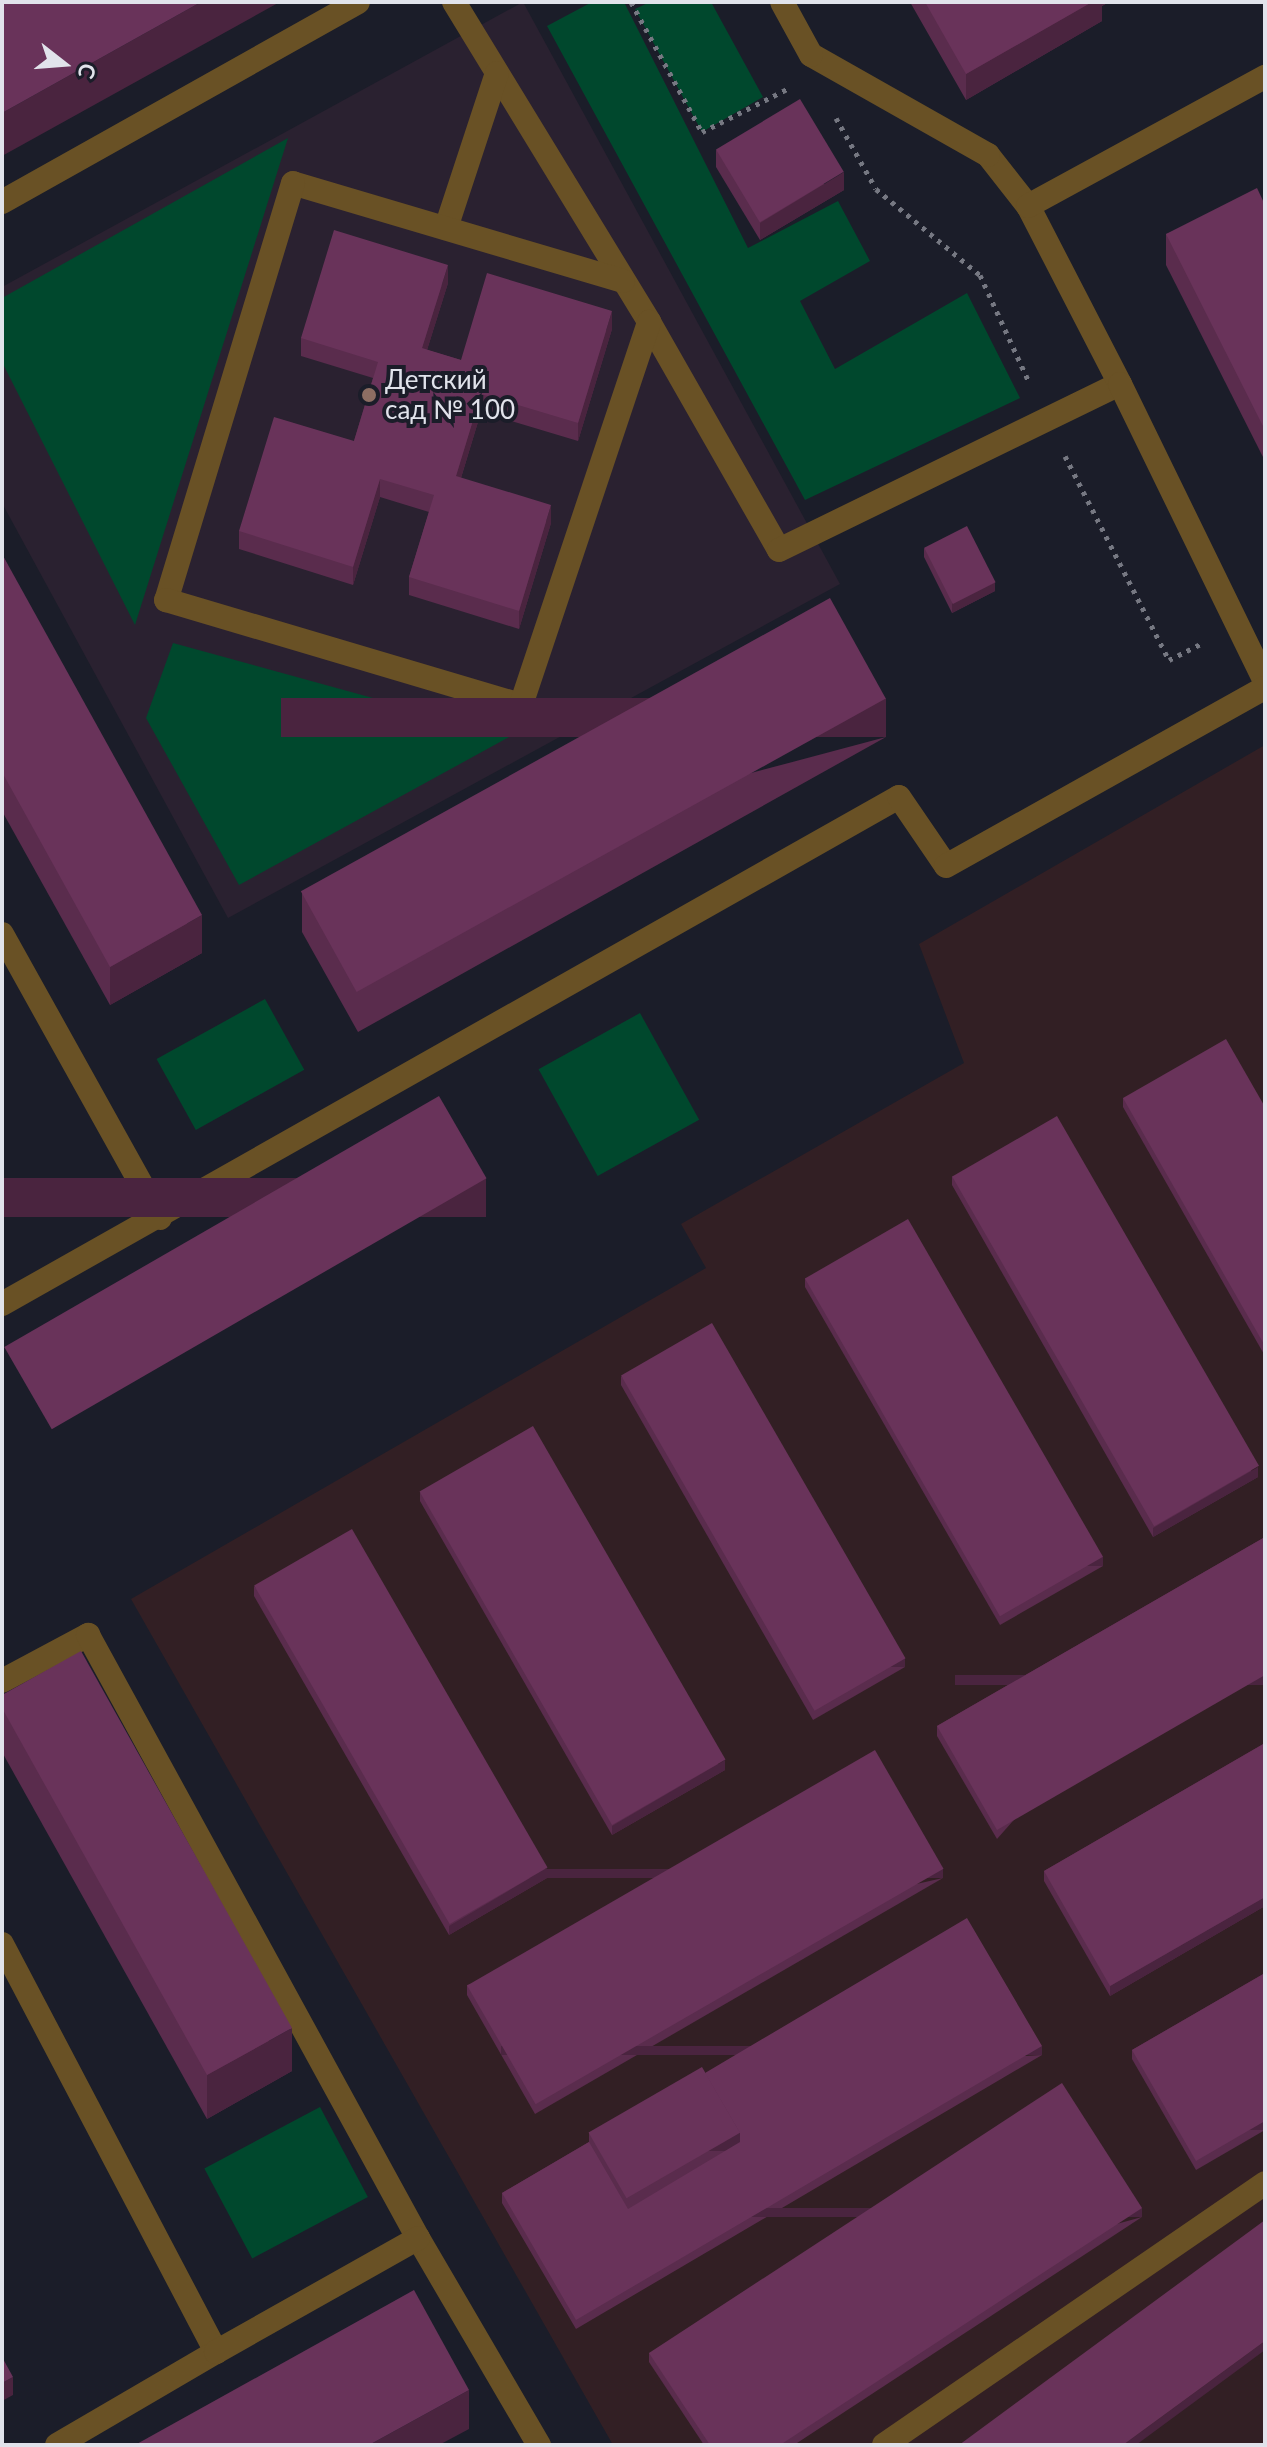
<!DOCTYPE html>
<html>
<head>
<meta charset="utf-8">
<style>
	body { margin:0 }
	#map { position:relative; width:1267px; height:2447px; overflow:hidden; background:#1b1d29; font-family:Lato,sans-serif }
	div>[style] { position:absolute }
	.industrial>* { inset:0; background:#321f24 }
	.education>* { inset:0; background:#2a2130 }
	.green>* { inset:0; background:#00482d; transform-origin:0 0 }
	.path>* { height:5px; margin-top:-2.5px; transform-origin:0; background:repeating-linear-gradient(90deg,#767882 0 4px,transparent 0 10px) }
	.minor>* { height:24px; margin:-12px; padding:0 12px; transform-origin:12px; border-radius:12px; background:#695125 }
	.wall>* { inset:0; background:#5a2c4d }
	.shaded-wall>* { inset:0; background:#4a243f; transform-origin:0 0 }
	.building>* { inset:0; background:#69335a; transform-origin:0 0 }
	.dots>* { width:22px; height:22px; translate:-50% -50%; box-sizing:border-box; border:4px solid #1b1d29; border-radius:50% }
	span { translate:-50% -50%; white-space:nowrap; text-align:center; line-height:1.15; -webkit-text-stroke:8px #1b1d29; paint-order:stroke }
	.poi-label { font-size:26px; color:#e1e3eb }
	.left { translate:0 -50%; text-align:left }
	.frame { position:absolute; inset:0; border:4px solid #e1e3eb; pointer-events:none }
	.north { position:absolute; left:24px; top:24px; width:80px; height:80px; -webkit-text-stroke:6px #1b1d29; paint-order:stroke; rotate:107deg; font-size:22px; font-weight:700; line-height:32px; text-align:center; color:#e1e3eb }
	.north::after { content:''; display:block; margin:auto; width:28px; height:36px; background:#e1e3eb; clip-path:polygon(50% 0,100% 100%,50% 72%,0 100%) }
</style>
</head>
<body>
<div id="map">
	<div class="industrial">
		<div style="clip-path:polygon(1265px 745px,1265px 2445px,613px 2445px,131px 1599px,706px 1268px,681px 1224px,964px 1063px,919px 944px)"></div>
	</div>
	<div class="education">
		<div style="clip-path:polygon(523px 2px,840px 584px,228px 918px,2px 503px,2px 287px)"></div>
	</div>
	<div class="green">
		<div style="clip-path:polygon(592px 2px,624px 2px,748px 248px,838px 201px,870px 261px,800px 301px,835px 369px,967px 293px,1020px 398px,805px 500px,547px 26px)"></div>
		<div style="clip-path:polygon(650px 2px,711px 2px,763px 97px,702px 132px,635px 9px)"></div>
		<div style="clip-path:polygon(288px 138px,135px 625px,2px 362px,2px 298px)"></div>
		<div style="clip-path:polygon(173px 643px,511px 736px,239px 885px,146px 718px)"></div>
		<div style="left:265px;top:999px;width:81px;height:124px;rotate:61deg"></div>
		<div style="left:640px;top:1013px;width:122px;height:116px;rotate:61deg"></div>
		<div style="left:320px;top:2107px;width:102px;height:131px;rotate:62deg"></div>
	</div>
	<div class="path">
		<div style="left:631px;top:2px;width:148px;rotate:61.4deg"></div>
		<div style="left:702px;top:132px;width:97px;rotate:-26.8deg"></div>
		<div style="left:836px;top:118px;width:81px;rotate:60.6deg"></div>
		<div style="left:876px;top:189px;width:135px;rotate:39.6deg"></div>
		<div style="left:980px;top:275px;width:118px;rotate:65.4deg"></div>
		<div style="left:1065px;top:456px;width:229px;rotate:63deg"></div>
		<div style="left:1169px;top:660px;width:37px;rotate:-27deg"></div>
	</div>
	<div class="minor">
		<div style="left:454px;top:2px;width:375px;rotate:58.6deg"></div>
		<div style="left:649px;top:322px;width:262px;rotate:60.3deg"></div>
		<div style="left:779px;top:550px;width:379px;rotate:-26deg"></div>
		<div style="left:1120px;top:384px;width:200px;rotate:-117.3deg"></div>
		<div style="left:1028px;top:206px;width:65px;rotate:-128.1deg"></div>
		<div style="left:988px;top:155px;width:203px;rotate:-150.5deg"></div>
		<div style="left:811px;top:55px;width:60px;rotate:-118.7deg"></div>
		<div style="left:2px;top:202px;width:408px;rotate:-29.3deg"></div>
		<div style="left:1028px;top:206px;width:270px;rotate:-28.6deg"></div>
		<div style="left:446px;top:228px;width:163px;rotate:-71.8deg"></div>
		<div style="left:623px;top:281px;width:344px;rotate:-163.5deg"></div>
		<div style="left:293px;top:183px;width:436px;rotate:106.9deg"></div>
		<div style="left:166px;top:600px;width:370px;rotate:16.5deg"></div>
		<div style="left:521px;top:705px;width:404px;rotate:-71.5deg"></div>
		<div style="left:1120px;top:384px;width:331px;rotate:64deg"></div>
		<div style="left:2px;top:934px;width:325px;rotate:60.9deg"></div>
		<div style="left:2px;top:1304px;width:1030px;rotate:-29.48deg"></div>
		<div style="left:899px;top:797px;width:83px;rotate:55.7deg"></div>
		<div style="left:946px;top:866px;width:365px;rotate:-29.2deg"></div>
		<div style="left:2px;top:1681px;width:98px;rotate:-28.1deg"></div>
		<div style="left:88px;top:1635px;width:687px;rotate:61.31deg"></div>
		<div style="left:418px;top:2238px;width:240px;rotate:59.7deg"></div>
		<div style="left:2px;top:1944px;width:461px;rotate:62.3deg"></div>
		<div style="left:216px;top:2352px;width:184px;rotate:149.7deg"></div>
		<div style="left:216px;top:2352px;width:232px;rotate:-29.4deg"></div>
		<div style="left:884px;top:2445px;width:462px;rotate:-34.5deg"></div>
	</div>
	<div class="wall">
		<div style="clip-path:polygon(910px 2px,1109px 2px,1102px 6px,1102px 21px,966px 100px)"></div>
		<div style="clip-path:polygon(716px 150px,844px 190px,760px 240px,716px 167px)"></div>
		<div style="clip-path:polygon(1265px 205px,1265px 461px,1166px 265px,1166px 234px)"></div>
		<div style="clip-path:polygon(448px 283px,427px 350px,461px 360px,612px 329px,578px 441px,481px 412px,461px 478px,551px 523px,519px 629px,409px 595px,409px 577px,429px 512px,380px 497px,353px 585px,239px 549px,239px 531px,354px 441px,373px 378px,301px 356px,301px 338px)"></div>
		<div style="clip-path:polygon(924px 548px,995px 591px,952px 613px,924px 557px)"></div>
		<div style="clip-path:polygon(2px 554px,202px 953px,110px 1005px,2px 811px)"></div>
		<div style="clip-path:polygon(886px 737px,358px 1032px,302px 932px,302px 893px)"></div>
		<div style="clip-path:polygon(1123px 1098px,1265px 1107px,1265px 1356px,1123px 1107px)"></div>
		<div style="clip-path:polygon(952px 1176px,1258px 1477px,1153px 1537px,952px 1185px)"></div>
		<div style="clip-path:polygon(805px 1278px,1103px 1566px,1000px 1625px,805px 1287px)"></div>
		<div style="clip-path:polygon(621px 1376px,905px 1667px,813px 1720px,621px 1385px)"></div>
		<div style="clip-path:polygon(420px 1492px,725px 1770px,612px 1835px,420px 1501px)"></div>
		<div style="clip-path:polygon(1265px 1537px,997px 1839px,937px 1736px,937px 1726px)"></div>
		<div style="clip-path:polygon(254px 1586px,547px 1878px,449px 1935px,254px 1596px)"></div>
		<div style="clip-path:polygon(2px 1695px,292px 2071px,207px 2119px,2px 1752px)"></div>
		<div style="clip-path:polygon(1265px 1743px,1265px 1906px,1110px 1996px,1044px 1881px,1044px 1871px)"></div>
		<div style="clip-path:polygon(943px 1878px,535px 2114px,467px 1995px,467px 1985px)"></div>
		<div style="clip-path:polygon(1265px 1973px,1265px 2130px,1196px 2170px,1132px 2059px,1132px 2050px)"></div>
		<div style="clip-path:polygon(1042px 2055px,576px 2329px,502px 2203px,502px 2193px,589px 2142px,589px 2133px,705px 2073px)"></div>
		<div style="clip-path:polygon(1142px 2217px,794px 2445px,704px 2445px,649px 2362px,649px 2353px)"></div>
	</div>
	<div class="shaded-wall">
		<div style="clip-path:polygon(201px 2px,278px 3px,2px 156px,2px 113px)"></div>
		<div style="clip-path:polygon(1092px 2px,1109px 2px,1102px 6px,1102px 21px,966px 100px,966px 74px)"></div>
		<div style="clip-path:polygon(844px 172px,844px 190px,760px 240px,760px 223px)"></div>
		<div style="clip-path:polygon(448px 265px,448px 283px,422px 366px,422px 348px)"></div>
		<div style="clip-path:polygon(612px 311px,612px 329px,578px 441px,578px 423px)"></div>
		<div style="clip-path:polygon(481px 394px,481px 412px,456px 494px,456px 476px)"></div>
		<div style="clip-path:polygon(380px 479px,380px 497px,353px 585px,353px 567px)"></div>
		<div style="clip-path:polygon(551px 505px,551px 523px,519px 629px,519px 611px)"></div>
		<div style="clip-path:polygon(995px 582px,995px 591px,952px 613px,952px 603px)"></div>
		<div style="left:886px;top:698px;width:39px;height:605px;rotate:90deg"></div>
		<div style="clip-path:polygon(202px 915px,202px 953px,110px 1005px,110px 967px)"></div>
		<div style="clip-path:polygon(4px 1052px,4px 1062px,2px 1063px,2px 1054px)"></div>
		<div style="left:486px;top:1178px;width:39px;height:556px;rotate:90deg"></div>
		<div style="clip-path:polygon(1258px 1467px,1258px 1477px,1153px 1537px,1153px 1528px)"></div>
		<div style="left:1103px;top:1557px;width:9px;height:119px;rotate:90deg"></div>
		<div style="left:905px;top:1658px;width:9px;height:106px;rotate:90deg"></div>
		<div style="left:1265px;top:1675px;width:10px;height:310px;rotate:90deg"></div>
		<div style="clip-path:polygon(725px 1760px,725px 1770px,612px 1835px,612px 1826px)"></div>
		<div style="clip-path:polygon(547px 1868px,547px 1878px,449px 1935px,449px 1926px)"></div>
		<div style="left:943px;top:1869px;width:9px;height:471px;rotate:90deg"></div>
		<div style="clip-path:polygon(1265px 1897px,1265px 1906px,1110px 1996px,1110px 1986px)"></div>
		<div style="clip-path:polygon(292px 2028px,292px 2071px,207px 2119px,207px 2075px)"></div>
		<div style="left:1042px;top:2046px;width:9px;height:541px;rotate:90deg"></div>
		<div style="left:1265px;top:2121px;width:9px;height:80px;rotate:90deg"></div>
		<div style="left:740px;top:2133px;width:18px;height:131px;rotate:90deg"></div>
		<div style="left:1142px;top:2208px;width:9px;height:433px;rotate:90deg"></div>
		<div style="clip-path:polygon(1265px 2341px,1265px 2350px,1136px 2445px,1123px 2445px)"></div>
		<div style="clip-path:polygon(13px 2377px,13px 2395px,2px 2401px,2px 2383px)"></div>
		<div style="clip-path:polygon(469px 2390px,469px 2429px,439px 2445px,369px 2445px)"></div>
	</div>
	<div class="building">
		<div style="clip-path:polygon(2px 2px,201px 2px,2px 113px)"></div>
		<div style="clip-path:polygon(925px 2px,1092px 2px,966px 74px)"></div>
		<div style="left:800px;top:99px;width:85px;height:98px;rotate:59deg"></div>
		<div style="clip-path:polygon(1257px 188px,1265px 205px,1265px 430px,1166px 234px)"></div>
		<div style="clip-path:polygon(334px 230px,448px 265px,422px 348px,461px 360px,487px 273px,612px 311px,578px 423px,481px 394px,456px 476px,551px 505px,519px 611px,409px 577px,434px 495px,380px 479px,353px 567px,239px 531px,274px 417px,354px 441px,378px 362px,301px 338px)"></div>
		<div style="left:967px;top:526px;width:63px;height:48px;rotate:63deg"></div>
		<div style="clip-path:polygon(2px 554px,202px 915px,110px 967px,2px 772px)"></div>
		<div style="left:830px;top:598px;width:115px;height:605px;rotate:61deg"></div>
		<div style="clip-path:polygon(1226px 1039px,1265px 1107px,1265px 1346px,1123px 1098px)"></div>
		<div style="left:439px;top:1096px;width:95px;height:502px;rotate:60deg"></div>
		<div style="left:1057px;top:1116px;width:404px;height:121px;rotate:60deg"></div>
		<div style="left:908px;top:1219px;width:390px;height:119px;rotate:60deg"></div>
		<div style="left:712px;top:1323px;width:387px;height:105px;rotate:60deg"></div>
		<div style="left:533px;top:1426px;width:385px;height:131px;rotate:60deg"></div>
		<div style="left:352px;top:1529px;width:391px;height:113px;rotate:60deg"></div>
		<div style="clip-path:polygon(1265px 1537px,1265px 1675px,997px 1830px,937px 1726px)"></div>
		<div style="clip-path:polygon(81px 1651px,292px 2028px,207px 2075px,2px 1708px,2px 1695px)"></div>
		<div style="clip-path:polygon(1265px 1743px,1265px 1897px,1110px 1986px,1044px 1871px)"></div>
		<div style="left:875px;top:1750px;width:137px;height:471px;rotate:60deg"></div>
		<div style="clip-path:polygon(967px 1918px,1042px 2046px,576px 2320px,502px 2193px,589px 2142px,628px 2209px,740px 2142px,740px 2133px,705px 2073px)"></div>
		<div style="clip-path:polygon(1265px 1973px,1265px 2121px,1196px 2161px,1132px 2050px)"></div>
		<div style="left:702px;top:2067px;width:76px;height:131px;rotate:60deg"></div>
		<div style="clip-path:polygon(1062px 2083px,1142px 2208px,780px 2445px,710px 2445px,649px 2353px)"></div>
		<div style="clip-path:polygon(1265px 2220px,1265px 2341px,1123px 2445px,959px 2445px)"></div>
		<div style="clip-path:polygon(414px 2290px,469px 2390px,369px 2445px,135px 2445px)"></div>
		<div style="clip-path:polygon(2px 2357px,13px 2377px,2px 2383px)"></div>
	</div>
	<div class="dots">
		<div style="left:369px;top:395px;background:#8d6e63"></div>
	</div>
	<div class="poi-label">
		<span class="left" style="left:385px;top:395px">Детский<br>сад № 100</span>
	</div>
	<div class="frame"></div>
	<div class="north">С</div>
</div>
</body>
</html>
